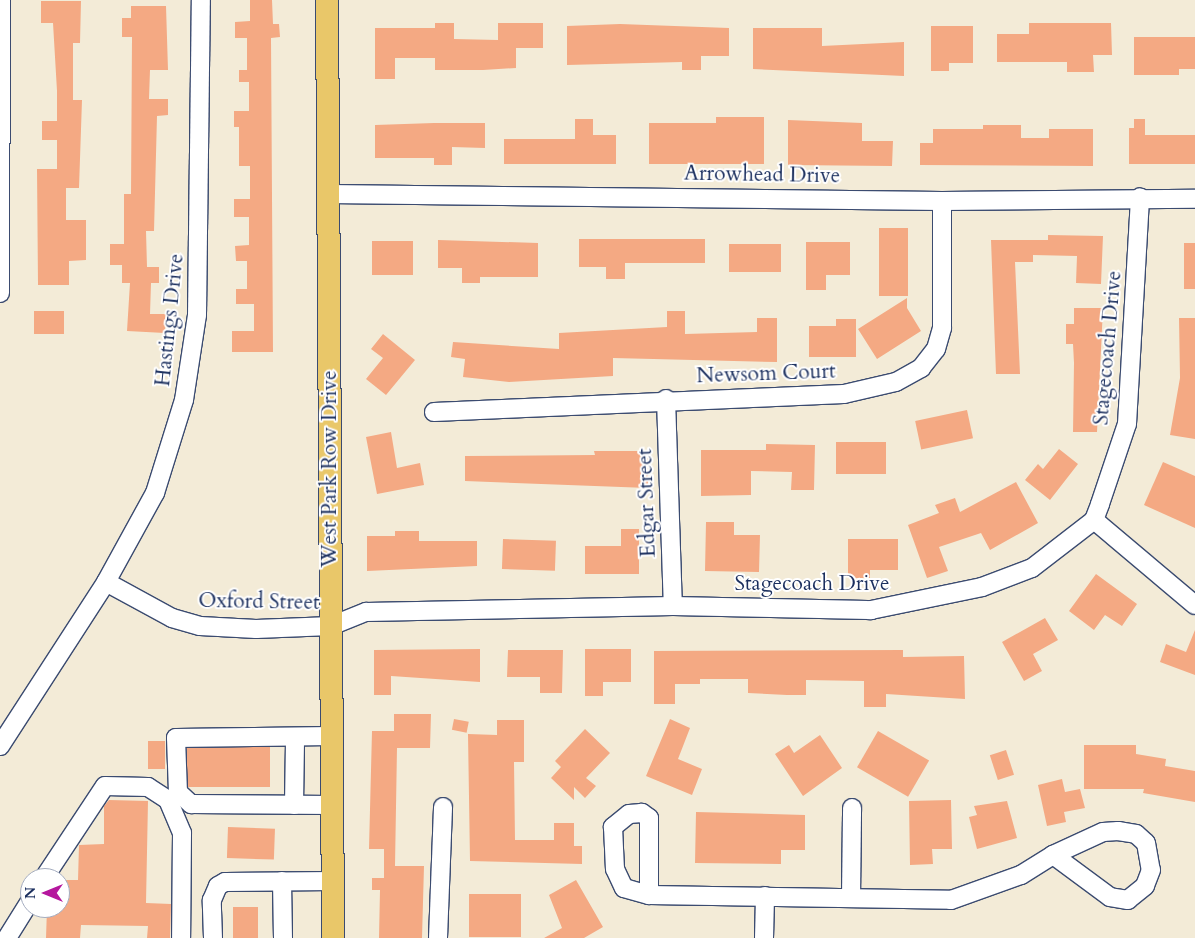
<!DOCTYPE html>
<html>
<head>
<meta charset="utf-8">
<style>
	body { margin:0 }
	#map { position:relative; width:1195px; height:938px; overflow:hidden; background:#f3ebd7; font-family:Cardo,serif }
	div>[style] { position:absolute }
	.building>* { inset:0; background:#f4a983; transform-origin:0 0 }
	.roads { filter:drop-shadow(1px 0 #3b4b70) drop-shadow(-1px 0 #3b4b70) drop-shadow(0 1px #3b4b70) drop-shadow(0 -1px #3b4b70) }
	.minor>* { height:18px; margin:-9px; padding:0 9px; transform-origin:9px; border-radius:9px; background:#fff }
	.major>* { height:22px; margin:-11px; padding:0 11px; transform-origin:11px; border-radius:11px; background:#e9c769 }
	span { translate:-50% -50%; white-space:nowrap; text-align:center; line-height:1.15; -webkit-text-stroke:4px #fff; paint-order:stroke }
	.street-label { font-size:21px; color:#1b2f5e }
	.north { position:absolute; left:20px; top:868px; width:50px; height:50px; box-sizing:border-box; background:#fff; border:1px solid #a4acbf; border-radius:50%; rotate:270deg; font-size:14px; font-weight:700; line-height:20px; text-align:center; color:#1b2f5e }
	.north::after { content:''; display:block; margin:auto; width:18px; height:22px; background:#b5179e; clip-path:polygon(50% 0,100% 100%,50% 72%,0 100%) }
</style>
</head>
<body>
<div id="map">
	<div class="building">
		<div style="clip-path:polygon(250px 0,272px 0,273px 24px,279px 24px,280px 37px,271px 38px,273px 352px,232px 352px,232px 331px,254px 331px,254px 304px,236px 304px,236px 289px,247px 289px,247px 261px,236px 261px,235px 246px,249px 245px,249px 217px,234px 217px,234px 199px,250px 199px,250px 166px,239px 166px,239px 127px,234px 127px,234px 111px,249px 111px,249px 82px,239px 82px,239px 70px,247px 70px,247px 38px,235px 38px,235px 22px,250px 21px)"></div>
		<div style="clip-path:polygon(41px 1px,81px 1px,80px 43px,73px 43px,73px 100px,82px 100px,79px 188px,66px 188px,66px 220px,86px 220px,86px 260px,69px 261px,69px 285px,38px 285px,37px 169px,57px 169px,57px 140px,42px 140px,42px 121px,57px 121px,57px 91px,53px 23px,41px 23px)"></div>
		<div style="clip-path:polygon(131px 6px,166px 6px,168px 70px,150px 70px,149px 99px,168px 99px,168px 115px,157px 116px,154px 231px,146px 231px,147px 267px,159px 267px,159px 283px,151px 283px,150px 314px,166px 314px,165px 333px,127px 331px,130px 283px,122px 283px,122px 265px,110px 265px,110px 244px,124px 244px,124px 194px,131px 194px,132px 37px,122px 37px,122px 18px,131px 18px)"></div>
		<div style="clip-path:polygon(435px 23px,454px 23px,454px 39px,498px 40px,498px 23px,543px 23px,543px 48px,516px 48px,516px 68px,483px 70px,435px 70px,435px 58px,395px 58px,395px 79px,375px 79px,375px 28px,435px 28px)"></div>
		<div style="clip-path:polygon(1029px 23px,1111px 23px,1112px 55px,1093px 55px,1094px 72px,1067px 72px,1067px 62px,997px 62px,997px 34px,1029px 34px)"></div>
		<div style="clip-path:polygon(620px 24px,729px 28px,729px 56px,701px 56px,701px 70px,682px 70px,682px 62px,567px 65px,567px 26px)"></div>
		<div style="clip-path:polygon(931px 26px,973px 26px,973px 63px,949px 63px,949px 71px,931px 71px)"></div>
		<div style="clip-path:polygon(753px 28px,822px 28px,822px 46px,904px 42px,904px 76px,753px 69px)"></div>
		<div style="clip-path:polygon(1134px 37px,1195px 37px,1195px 69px,1179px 69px,1179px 75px,1134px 75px)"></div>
		<div style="clip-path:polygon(716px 117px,764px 117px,764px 164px,649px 164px,649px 123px,716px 123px)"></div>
		<div style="clip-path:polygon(575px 119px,593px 119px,593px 135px,616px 135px,616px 164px,504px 164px,504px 139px,575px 139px)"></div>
		<div style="clip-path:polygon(1134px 119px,1145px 119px,1145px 135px,1195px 135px,1195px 164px,1129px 164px,1129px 128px,1134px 128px)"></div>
		<div style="clip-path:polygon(788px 120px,862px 123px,862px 141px,893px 141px,892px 166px,788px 165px)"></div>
		<div style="clip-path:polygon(434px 123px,485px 123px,485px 148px,452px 147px,452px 165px,434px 165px,434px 158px,375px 158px,375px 125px)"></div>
		<div style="clip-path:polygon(983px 125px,1021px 125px,1021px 138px,1049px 138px,1049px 129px,1093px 129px,1093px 166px,920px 165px,920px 143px,933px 143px,933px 129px,983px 129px)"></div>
		<div style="left:879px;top:228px;width:29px;height:68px"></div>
		<div style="clip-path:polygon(1048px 235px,1103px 236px,1101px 284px,1076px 283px,1077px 256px,1033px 255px,1033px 262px,1015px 262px,1020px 374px,996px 374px,991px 240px,1048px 240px)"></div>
		<div style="clip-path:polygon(579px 239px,705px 239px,705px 263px,625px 263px,625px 279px,606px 279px,606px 267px,579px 267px)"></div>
		<div style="clip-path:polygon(438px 240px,538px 243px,538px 277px,480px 277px,480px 283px,462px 283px,462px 268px,438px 268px)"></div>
		<div style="left:372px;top:241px;width:41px;height:34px"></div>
		<div style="clip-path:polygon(806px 242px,850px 242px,850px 275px,826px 275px,826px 290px,806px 290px)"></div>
		<div style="left:1184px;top:243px;width:11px;height:46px"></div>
		<div style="left:729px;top:244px;width:52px;height:28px"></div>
		<div style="clip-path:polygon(907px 298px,907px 308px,921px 331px,877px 359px,858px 329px)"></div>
		<div style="clip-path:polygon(1074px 308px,1103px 308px,1097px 432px,1073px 432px,1074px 363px,1073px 344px,1066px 344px,1066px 324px,1074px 324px)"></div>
		<div style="left:34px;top:311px;width:30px;height:23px"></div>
		<div style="clip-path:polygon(667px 311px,685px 311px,685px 334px,757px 332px,757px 318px,777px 318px,777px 362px,613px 358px,613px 376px,509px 382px,463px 377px,465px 359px,451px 357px,453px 342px,559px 349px,559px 333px,667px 327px)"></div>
		<div style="clip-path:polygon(1179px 318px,1195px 318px,1195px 439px,1170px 435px,1180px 378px)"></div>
		<div style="clip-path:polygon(836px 319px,856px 319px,856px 357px,809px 357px,809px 326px,836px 326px)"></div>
		<div style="clip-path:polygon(383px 334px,415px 360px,386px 395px,366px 379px,383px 358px,371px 349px)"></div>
		<div style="left:967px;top:410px;width:29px;height:53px;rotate:78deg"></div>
		<div style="clip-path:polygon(391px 432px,397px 468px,420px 463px,424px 485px,377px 494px,366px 437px)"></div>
		<div style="left:886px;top:442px;width:32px;height:50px;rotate:90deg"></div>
		<div style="clip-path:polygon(766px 444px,815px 445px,814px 490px,791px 490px,792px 472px,751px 471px,751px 495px,701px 496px,701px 450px,766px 450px)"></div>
		<div style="clip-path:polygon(1059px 449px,1078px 464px,1050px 500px,1025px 480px,1038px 464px,1043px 469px)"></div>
		<div style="clip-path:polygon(594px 451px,640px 451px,640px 456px,648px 456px,648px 488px,465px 481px,465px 456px,595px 455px)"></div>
		<div style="clip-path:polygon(1163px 462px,1195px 476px,1195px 528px,1144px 505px)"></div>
		<div style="clip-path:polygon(1016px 482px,1038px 523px,990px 550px,981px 533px,939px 547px,948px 571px,927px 578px,908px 525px,939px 513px,935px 505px,955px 498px,960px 512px)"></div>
		<div style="clip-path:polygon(706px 522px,734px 522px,734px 535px,760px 535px,759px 572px,705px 571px)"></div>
		<div style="clip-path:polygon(621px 529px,639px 529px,639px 574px,585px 574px,585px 546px,621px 546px)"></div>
		<div style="clip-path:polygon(395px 531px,419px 531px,419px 541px,477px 541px,477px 566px,367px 571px,367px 536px,395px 536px)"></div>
		<div style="left:503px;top:539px;width:53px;height:30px;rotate:2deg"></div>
		<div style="clip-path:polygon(848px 539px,898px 539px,898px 570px,870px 570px,870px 578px,848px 578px)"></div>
		<div style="clip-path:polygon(1096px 574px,1137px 604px,1122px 626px,1105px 615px,1094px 630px,1069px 611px)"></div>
		<div style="clip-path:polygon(1045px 618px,1058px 640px,1033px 654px,1042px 671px,1024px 681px,1002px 642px)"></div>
		<div style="clip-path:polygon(1195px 630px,1195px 675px,1160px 662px,1166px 644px,1186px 652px)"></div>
		<div style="clip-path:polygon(480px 649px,480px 682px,391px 676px,391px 695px,374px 695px,374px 650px)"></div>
		<div style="clip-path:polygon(585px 649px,631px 649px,631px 682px,603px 682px,603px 696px,585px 696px)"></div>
		<div style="clip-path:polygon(508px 650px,563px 650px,562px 693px,540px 693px,540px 677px,507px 677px)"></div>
		<div style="clip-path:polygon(903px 650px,903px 657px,964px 656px,965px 699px,886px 694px,886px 707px,864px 707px,864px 681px,806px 680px,806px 695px,787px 695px,748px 693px,748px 679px,700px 679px,700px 684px,675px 684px,675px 704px,654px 704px,654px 651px)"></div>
		<div style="clip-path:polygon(394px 714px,431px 714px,430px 748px,397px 748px,395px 866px,424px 866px,422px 938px,379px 938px,380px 890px,372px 890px,372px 878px,384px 878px,384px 849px,369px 849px,372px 731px,394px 731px)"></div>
		<div style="left:454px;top:719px;width:15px;height:11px;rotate:11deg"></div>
		<div style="clip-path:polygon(670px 719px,690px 728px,678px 759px,702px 769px,692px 795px,646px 776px)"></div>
		<div style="clip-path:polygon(497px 720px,524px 720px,524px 762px,514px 762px,515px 840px,554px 840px,554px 823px,574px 823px,574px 846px,582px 846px,582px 864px,470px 861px,468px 734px,497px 735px)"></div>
		<div style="clip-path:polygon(585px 729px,610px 753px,586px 778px,596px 786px,585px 798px,574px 787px,574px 800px,551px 778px,561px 767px,555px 761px)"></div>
		<div style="left:878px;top:731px;width:59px;height:42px;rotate:30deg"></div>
		<div style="clip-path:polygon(820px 735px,842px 768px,803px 796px,775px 754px,789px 745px,794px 753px)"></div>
		<div style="left:148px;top:741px;width:17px;height:28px"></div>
		<div style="clip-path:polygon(1084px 745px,1136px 745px,1136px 754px,1166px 759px,1165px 766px,1195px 771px,1195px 802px,1143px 793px,1144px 789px,1084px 789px)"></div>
		<div style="left:270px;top:747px;width:40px;height:83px;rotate:90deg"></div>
		<div style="left:1006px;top:750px;width:26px;height:17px;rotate:72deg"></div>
		<div style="clip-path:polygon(1062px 779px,1065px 792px,1080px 789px,1085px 808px,1064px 812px,1066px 822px,1047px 826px,1038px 785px)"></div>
		<div style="clip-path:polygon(109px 800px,148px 801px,146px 903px,171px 904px,170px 938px,147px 938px,148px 926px,81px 925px,80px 938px,46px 938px,47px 908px,60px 908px,60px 880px,78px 880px,79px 845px,104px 844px,104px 806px)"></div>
		<div style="clip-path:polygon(951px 800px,952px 849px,932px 849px,933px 864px,910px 865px,909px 801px)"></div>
		<div style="clip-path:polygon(1007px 801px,1017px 838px,977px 849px,969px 817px,977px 815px,974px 806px)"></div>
		<div style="clip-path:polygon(696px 812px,805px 815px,805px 850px,781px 850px,781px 864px,695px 863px)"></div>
		<div style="left:228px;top:827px;width:47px;height:31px;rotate:2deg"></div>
		<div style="clip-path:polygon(576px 880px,603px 927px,584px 938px,544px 938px,562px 928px,549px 895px)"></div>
		<div style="left:469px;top:894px;width:52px;height:43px"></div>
		<div style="left:233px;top:907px;width:25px;height:31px"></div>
	</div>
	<div class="roads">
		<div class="minor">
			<div style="left:328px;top:194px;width:614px;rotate:0.65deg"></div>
			<div style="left:942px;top:201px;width:253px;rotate:-0.5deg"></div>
			<div style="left:0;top:293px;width:293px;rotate:-89.8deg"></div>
			<div style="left:666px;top:399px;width:207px;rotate:88.1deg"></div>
			<div style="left:434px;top:412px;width:410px;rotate:-2.5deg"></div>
			<div style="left:844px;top:394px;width:53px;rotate:-13deg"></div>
			<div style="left:896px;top:382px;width:29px;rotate:-29deg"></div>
			<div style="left:921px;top:368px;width:24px;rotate:-52deg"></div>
			<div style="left:936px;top:349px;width:22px;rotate:-74deg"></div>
			<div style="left:942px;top:328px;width:127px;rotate:-90deg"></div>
			<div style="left:1094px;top:520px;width:132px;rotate:40.1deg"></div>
			<div style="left:106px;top:582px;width:75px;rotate:28.6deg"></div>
			<div style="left:172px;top:618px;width:29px;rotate:16deg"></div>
			<div style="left:200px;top:626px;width:56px;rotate:3.1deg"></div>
			<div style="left:256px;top:629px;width:75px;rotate:-2.3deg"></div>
			<div style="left:331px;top:626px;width:38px;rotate:-22deg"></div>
			<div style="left:366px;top:612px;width:307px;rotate:-1.1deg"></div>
			<div style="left:673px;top:606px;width:198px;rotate:1.2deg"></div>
			<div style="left:871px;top:610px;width:113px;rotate:-11.7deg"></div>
			<div style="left:982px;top:587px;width:53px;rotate:-20.8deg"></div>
			<div style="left:1032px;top:568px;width:78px;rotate:-37.7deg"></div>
			<div style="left:1094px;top:520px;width:17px;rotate:-69deg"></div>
			<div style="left:1100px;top:504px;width:84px;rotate:-71.4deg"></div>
			<div style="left:1127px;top:424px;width:227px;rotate:-86.7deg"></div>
			<div style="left:332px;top:736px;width:156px;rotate:179.3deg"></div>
			<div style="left:176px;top:738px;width:54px;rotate:87.9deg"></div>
			<div style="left:178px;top:792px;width:18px;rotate:43deg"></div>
			<div style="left:191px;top:804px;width:141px;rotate:0.4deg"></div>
			<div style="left:0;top:746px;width:195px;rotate:-57.1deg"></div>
			<div style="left:106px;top:582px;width:102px;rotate:-61.2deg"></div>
			<div style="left:155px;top:493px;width:97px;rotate:-72.7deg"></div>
			<div style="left:184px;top:400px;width:86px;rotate:-81.3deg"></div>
			<div style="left:197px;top:315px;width:315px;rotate:-89.3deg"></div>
			<div style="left:294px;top:805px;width:67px;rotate:-89.1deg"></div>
			<div style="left:1118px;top:831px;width:18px;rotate:9deg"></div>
			<div style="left:1136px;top:834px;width:13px;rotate:42deg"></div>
			<div style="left:1146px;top:843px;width:27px;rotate:80deg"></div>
			<div style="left:1151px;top:870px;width:17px;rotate:111deg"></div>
			<div style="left:1145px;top:886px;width:22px;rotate:141deg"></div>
			<div style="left:1128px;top:900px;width:18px;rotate:-171deg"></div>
			<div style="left:1110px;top:897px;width:71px;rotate:-143.6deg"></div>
			<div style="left:1053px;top:855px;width:55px;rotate:-24.7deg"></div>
			<div style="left:1103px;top:832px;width:15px;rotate:-4deg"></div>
			<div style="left:44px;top:878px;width:110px;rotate:-56.5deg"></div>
			<div style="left:105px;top:786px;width:43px;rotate:1.3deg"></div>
			<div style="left:148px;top:787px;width:24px;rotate:33deg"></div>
			<div style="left:168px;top:800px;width:36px;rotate:67deg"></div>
			<div style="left:182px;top:833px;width:105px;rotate:90.5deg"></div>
			<div style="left:282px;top:881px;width:57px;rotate:89deg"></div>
			<div style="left:649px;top:895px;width:77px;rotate:-90deg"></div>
			<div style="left:649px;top:818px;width:9px;rotate:-144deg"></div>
			<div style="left:642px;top:813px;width:13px;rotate:176deg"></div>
			<div style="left:629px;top:814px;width:21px;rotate:141deg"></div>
			<div style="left:613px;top:827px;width:42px;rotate:87.3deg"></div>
			<div style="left:615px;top:869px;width:21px;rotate:65deg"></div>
			<div style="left:624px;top:888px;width:26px;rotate:16deg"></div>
			<div style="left:649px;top:895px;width:302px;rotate:0.9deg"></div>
			<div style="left:951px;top:900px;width:74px;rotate:-19.7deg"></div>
			<div style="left:1021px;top:875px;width:38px;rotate:-32deg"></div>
			<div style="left:851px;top:896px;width:88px;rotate:-89.3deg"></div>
			<div style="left:7px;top:938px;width:44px;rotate:-58.1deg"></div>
			<div style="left:213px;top:938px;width:38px;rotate:-92deg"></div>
			<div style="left:212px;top:900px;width:15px;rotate:-67deg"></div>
			<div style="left:218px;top:886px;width:8px;rotate:-30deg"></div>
			<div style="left:225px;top:882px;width:108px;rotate:-0.5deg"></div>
			<div style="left:438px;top:938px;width:131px;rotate:-87.8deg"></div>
			<div style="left:764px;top:938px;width:42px;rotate:-88.6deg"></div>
		</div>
		<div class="major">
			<div style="left:327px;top:0;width:938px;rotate:89.63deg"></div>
		</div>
	</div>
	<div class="street-label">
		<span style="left:762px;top:175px;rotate:1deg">Arrowhead Drive</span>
		<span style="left:170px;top:320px;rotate:-84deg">Hastings Drive</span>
		<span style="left:1108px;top:348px;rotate:-85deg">Stagecoach Drive</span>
		<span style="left:766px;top:374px;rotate:-2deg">Newsom Court</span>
		<span style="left:330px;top:469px;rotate:-90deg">West Park Row Drive</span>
		<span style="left:647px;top:503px;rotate:-92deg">Edgar Street</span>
		<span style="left:812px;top:584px">Stagecoach Drive</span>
		<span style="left:259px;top:602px;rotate:1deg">Oxford Street</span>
	</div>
	<div class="north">N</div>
</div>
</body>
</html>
